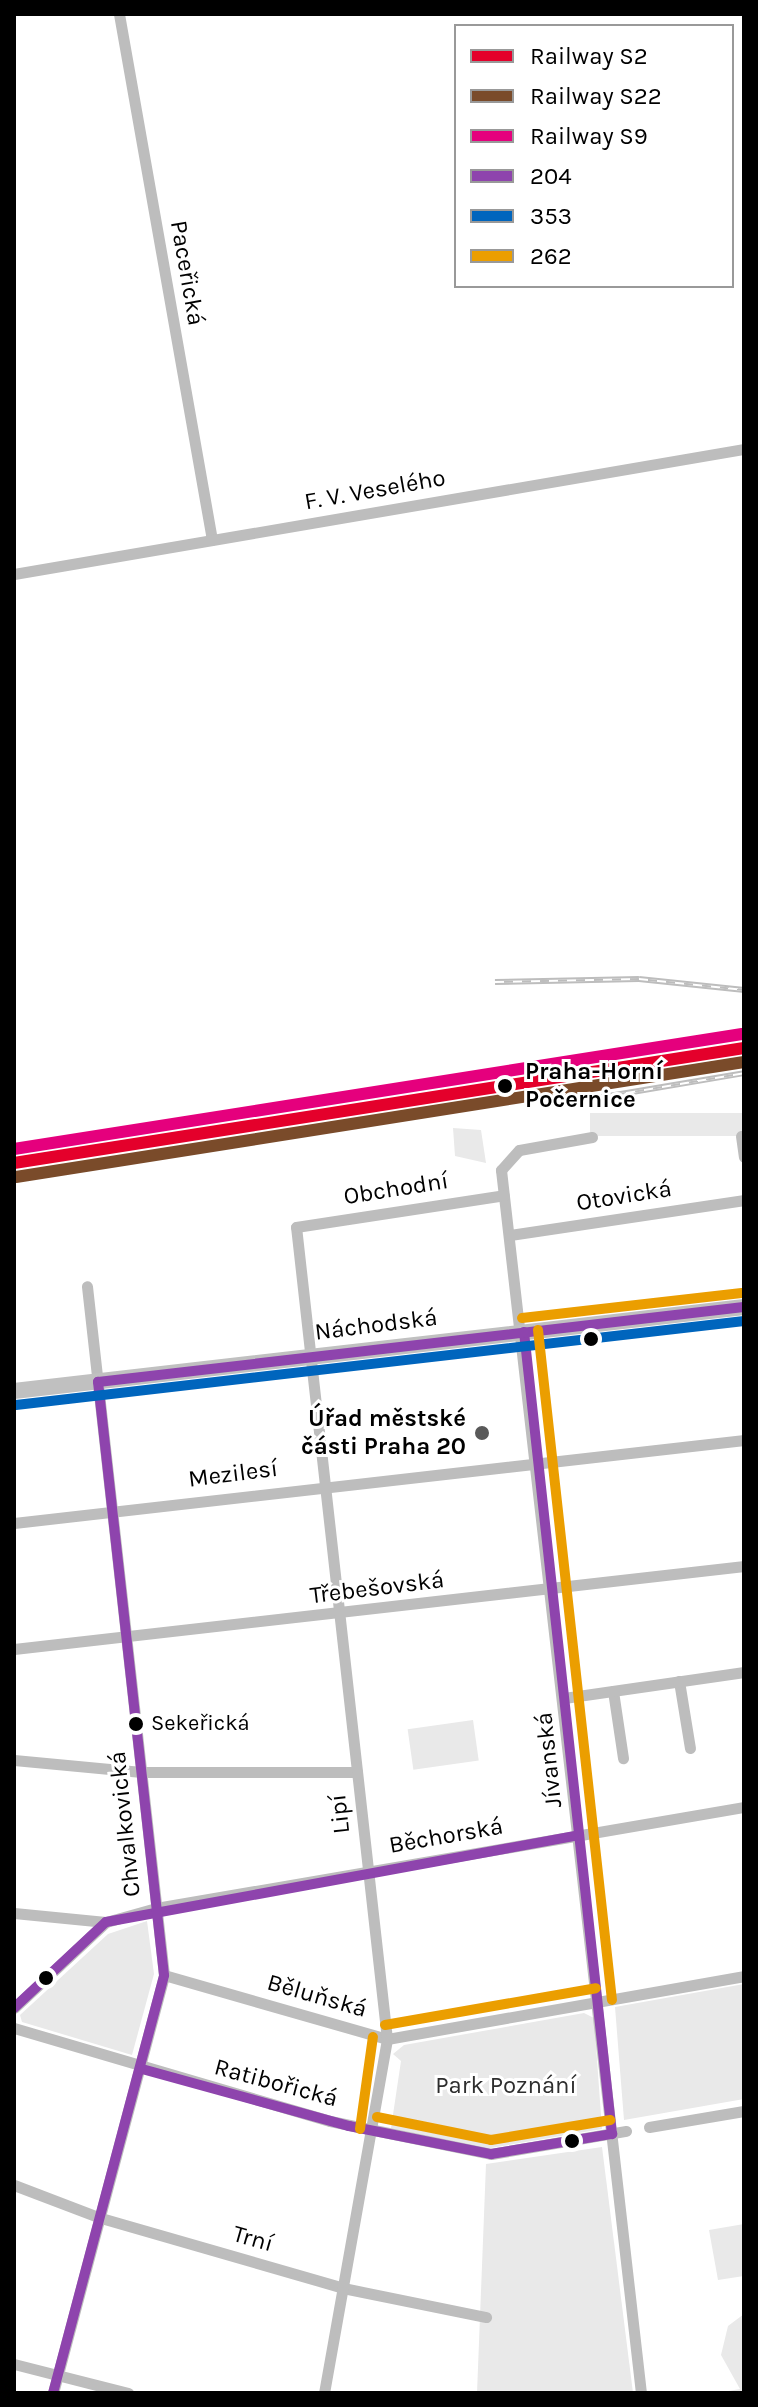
<!DOCTYPE html>
<html>
<head>
<meta charset="utf-8">
<style>
	body { margin:0 }
	#map { position:relative; width:758px; height:2407px; overflow:hidden; background:#fff; font-family:Karla,sans-serif }
	div>[style] { position:absolute }
	.green>* { inset:0; background:#e9e9e9; transform-origin:0 0 }
	.minor>* { height:11px; margin:-5.5px; padding:0 5.5px; transform-origin:5.5px; border-radius:5.5px; background:#bdbdbd }
	.secondary>* { height:16px; margin:-8px; padding:0 8px; transform-origin:8px; border-radius:8px; background:#c0c0c0 }
	.rail>* { height:6px; margin-top:-3px; transform-origin:0; background:repeating-linear-gradient(90deg,#fff 0 9px,#bdbdbd 0 18px); box-sizing:border-box; border-block:2px solid #bdbdbd }
	.bus-1>* { height:10px; margin:-5px; padding:0 5px; transform-origin:5px; border-radius:5px; background:#8e44ad }
	.bus-2>* { height:10px; margin:-5px; padding:0 5px; transform-origin:5px; border-radius:5px; background:#0065bd }
	.bus-3>* { height:10px; margin:-5px; padding:0 5px; transform-origin:5px; border-radius:5px; background:#eb9e00 }
	.rail-1>* { height:12px; margin:-6px; padding:0 6px; transform-origin:6px; border-radius:6px; background:#e4002b }
	.rail-2>* { height:12px; margin:-6px; padding:0 6px; transform-origin:6px; border-radius:6px; background:#7a4b2a }
	.rail-3>* { height:12px; margin:-6px; padding:0 6px; transform-origin:6px; border-radius:6px; background:#e5007d }
	.dots>* { width:22px; height:22px; translate:-50% -50%; box-sizing:border-box; border:4px solid #fff; border-radius:50% }
	span { translate:-50% -50%; white-space:nowrap; text-align:center; line-height:1.15; -webkit-text-stroke:6px #fff; paint-order:stroke }
	.bus-label { font-size:22px; color:#000 }
	.left { translate:0 -50%; text-align:left }
	.street-label { font-size:24px; color:#000 }
	.stop-label { font-size:24px; color:#000; font-weight:700 }
	.poi-label { font-size:24px; color:#000; font-weight:700 }
	.right { translate:-100% -50%; text-align:right }
	.park-label { font-size:24px; color:#2e2e2e }
	.frame { position:absolute; inset:0; border:16px solid #000; pointer-events:none }
	.legend { position:absolute; left:454px; top:24px; width:280px; height:264px; box-sizing:border-box; background:#fff; border:2px solid #999; margin:0; padding:10px 14px; list-style:none; font-size:24px; color:#000 }
	.legend li { display:flex; align-items:center; gap:16px; height:40px }
	.legend b { width:40px; border:2px solid #999 }
</style>
</head>
<body>
<div id="map">
	<div class="green">
		<div style="left:744px;top:1113px;width:23px;height:154px;rotate:90deg"></div>
		<div style="clip-path:polygon(453px 1128px,481px 1130px,486px 1163px,455px 1156px)"></div>
		<div style="left:473px;top:1720px;width:41px;height:66px;rotate:82deg"></div>
		<div style="clip-path:polygon(147px 1921px,154px 1974px,132px 2055px,22px 2022px,20px 2015px,108px 1934px)"></div>
		<div style="clip-path:polygon(744px 1984px,744px 2099px,624px 2120px,615px 2007px)"></div>
		<div style="clip-path:polygon(584px 2013px,594px 2018px,602px 2129px,485px 2149px,391px 2128px,401px 2061px,393px 2054px,404px 2045px)"></div>
		<div style="clip-path:polygon(602px 2147px,633px 2393px,477px 2393px,486px 2164px)"></div>
		<div style="clip-path:polygon(744px 2224px,744px 2276px,718px 2280px,709px 2230px)"></div>
		<div style="clip-path:polygon(744px 2314px,744px 2393px,717px 2393px,740px 2389px,721px 2355px,728px 2326px)"></div>
	</div>
	<div class="minor">
		<div style="left:119px;top:14px;width:534px;rotate:79.97deg"></div>
		<div style="left:14px;top:574px;width:741px;rotate:-9.72deg"></div>
		<div style="left:741px;top:1136px;width:21px;rotate:82deg"></div>
		<div style="left:592px;top:1137px;width:74px;rotate:169.9deg"></div>
		<div style="left:519px;top:1150px;width:27px;rotate:132deg"></div>
		<div style="left:501px;top:1170px;width:1231px;rotate:83.47deg"></div>
		<div style="left:510px;top:1235px;width:237px;rotate:-8.5deg"></div>
		<div style="left:14px;top:1523px;width:735px;rotate:-6.49deg"></div>
		<div style="left:14px;top:1649px;width:735px;rotate:-6.49deg"></div>
		<div style="left:679px;top:1681px;width:68px;rotate:80.7deg"></div>
		<div style="left:613px;top:1691px;width:68px;rotate:81.5deg"></div>
		<div style="left:564px;top:1698px;width:182px;rotate:-8.2deg"></div>
		<div style="left:14px;top:1760px;width:128px;rotate:5.4deg"></div>
		<div style="left:141px;top:1772px;width:216px"></div>
		<div style="left:14px;top:1913px;width:92px;rotate:5.6deg"></div>
		<div style="left:164px;top:1975px;width:232px;rotate:16deg"></div>
		<div style="left:387px;top:2039px;width:363px;rotate:-10deg"></div>
		<div style="left:14px;top:2008px;width:126px;rotate:-43.1deg"></div>
		<div style="left:106px;top:1922px;width:52px;rotate:-15.6deg"></div>
		<div style="left:156px;top:1908px;width:597px;rotate:-9.75deg"></div>
		<div style="left:14px;top:2028px;width:329px;rotate:16.4deg"></div>
		<div style="left:330px;top:2121px;width:164px;rotate:11.6deg"></div>
		<div style="left:491px;top:2154px;width:137px;rotate:-9.7deg"></div>
		<div style="left:649px;top:2127px;width:96px;rotate:-9.6deg"></div>
		<div style="left:14px;top:2185px;width:93px;rotate:20.8deg"></div>
		<div style="left:101px;top:2218px;width:252px;rotate:16.1deg"></div>
		<div style="left:343px;top:2288px;width:146px;rotate:11.5deg"></div>
		<div style="left:14px;top:2364px;width:118px;rotate:14.3deg"></div>
		<div style="left:53px;top:2393px;width:432px;rotate:-75.1deg"></div>
		<div style="left:164px;top:1975px;width:693px;rotate:-96.38deg"></div>
		<div style="left:324px;top:2393px;width:360px;rotate:-79.9deg"></div>
		<div style="left:387px;top:2039px;width:817px;rotate:-96.39deg"></div>
		<div style="left:296px;top:1227px;width:210px;rotate:-8.7deg"></div>
	</div>
	<div class="secondary">
		<div style="left:14px;top:1391px;width:735px;rotate:-6.56deg"></div>
	</div>
	<div class="rail">
		<div style="left:495px;top:982px;width:144px;rotate:-1.2deg"></div>
		<div style="left:639px;top:979px;width:106px;rotate:6deg"></div>
		<div style="left:591px;top:1099px;width:155px;rotate:-9.6deg"></div>
	</div>
	<div class="bus-1">
		<div style="left:524px;top:1332px;width:807px;rotate:83.74deg"></div>
		<div style="left:14px;top:2008px;width:126px;rotate:-43.1deg"></div>
		<div style="left:106px;top:1922px;width:481px;rotate:-10.4deg"></div>
		<div style="left:142px;top:2069px;width:215px;rotate:15.4deg"></div>
		<div style="left:349px;top:2126px;width:145px;rotate:11.2deg"></div>
		<div style="left:491px;top:2154px;width:123px;rotate:-9.4deg"></div>
		<div style="left:53px;top:2393px;width:432px;rotate:-75.1deg"></div>
		<div style="left:164px;top:1975px;width:597px;rotate:-96.35deg"></div>
		<div style="left:98px;top:1382px;width:650px;rotate:-6.62deg"></div>
	</div>
	<div class="bus-2">
		<div style="left:16px;top:1405px;width:733px;rotate:-6.58deg"></div>
	</div>
	<div class="bus-3">
		<div style="left:522px;top:1318px;width:221px;rotate:-6.5deg"></div>
		<div style="left:538px;top:1330px;width:674px;rotate:83.7deg"></div>
		<div style="left:385px;top:2025px;width:214px;rotate:-9.9deg"></div>
		<div style="left:377px;top:2117px;width:116px;rotate:11.4deg"></div>
		<div style="left:491px;top:2140px;width:121px;rotate:-9.5deg"></div>
		<div style="left:360px;top:2129px;width:93px;rotate:-82deg"></div>
	</div>
	<div class="rail-1">
		<div style="left:14px;top:1163px;width:739px;rotate:-8.95deg"></div>
	</div>
	<div class="rail-2">
		<div style="left:16px;top:1177px;width:737px;rotate:-8.98deg"></div>
	</div>
	<div class="rail-3">
		<div style="left:14px;top:1149px;width:737px;rotate:-8.98deg"></div>
	</div>
	<div class="dots">
		<div style="left:505px;top:1086px;background:#000"></div>
		<div style="left:591px;top:1339px;background:#000"></div>
		<div style="left:482px;top:1433px;background:#595959"></div>
		<div style="left:136px;top:1724px;background:#000"></div>
		<div style="left:46px;top:1978px;background:#000"></div>
		<div style="left:572px;top:2141px;background:#000"></div>
	</div>
	<div class="bus-label">
		<span class="left" style="left:151px;top:1724px">Sekeřická</span>
	</div>
	<div class="street-label">
		<span style="left:187px;top:273px;rotate:80deg">Paceřická</span>
		<span style="left:375px;top:490px;rotate:-10deg">F. V. Veselého</span>
		<span style="left:396px;top:1189px;rotate:-9deg">Obchodní</span>
		<span style="left:624px;top:1196px;rotate:-9deg">Otovická</span>
		<span style="left:376px;top:1325px;rotate:-7deg">Náchodská</span>
		<span style="left:233px;top:1474px;rotate:-7deg">Mezilesí</span>
		<span style="left:377px;top:1588px;rotate:-7deg">Třebešovská</span>
		<span style="left:549px;top:1760px;rotate:-96deg">Jívanská</span>
		<span style="left:340px;top:1814px;rotate:-96deg">Lipí</span>
		<span style="left:125px;top:1824px;rotate:-96deg">Chvalkovická</span>
		<span style="left:446px;top:1836px;rotate:-10deg">Běchorská</span>
		<span style="left:317px;top:1996px;rotate:16deg">Běluňská</span>
		<span style="left:276px;top:2083px;rotate:15deg">Ratibořická</span>
		<span style="left:253px;top:2239px;rotate:16deg">Trní</span>
	</div>
	<div class="stop-label">
		<span class="left" style="left:525px;top:1086px">Praha-Horní<br>Počernice</span>
	</div>
	<div class="poi-label">
		<span class="right" style="left:466px;top:1433px">Úřad městské<br>části Praha 20</span>
	</div>
	<div class="park-label">
		<span style="left:506px;top:2086px">Park Poznání</span>
	</div>
	<div class="frame"></div>
	<ul class="legend">
	<li><b style="height:10px;background:#e4002b"></b>Railway S2</li>
	<li><b style="height:10px;background:#7a4b2a"></b>Railway S22</li>
	<li><b style="height:10px;background:#e5007d"></b>Railway S9</li>
	<li><b style="height:10px;background:#8e44ad"></b>204</li>
	<li><b style="height:10px;background:#0065bd"></b>353</li>
	<li><b style="height:10px;background:#eb9e00"></b>262</li>
	</ul>
</div>
</body>
</html>
